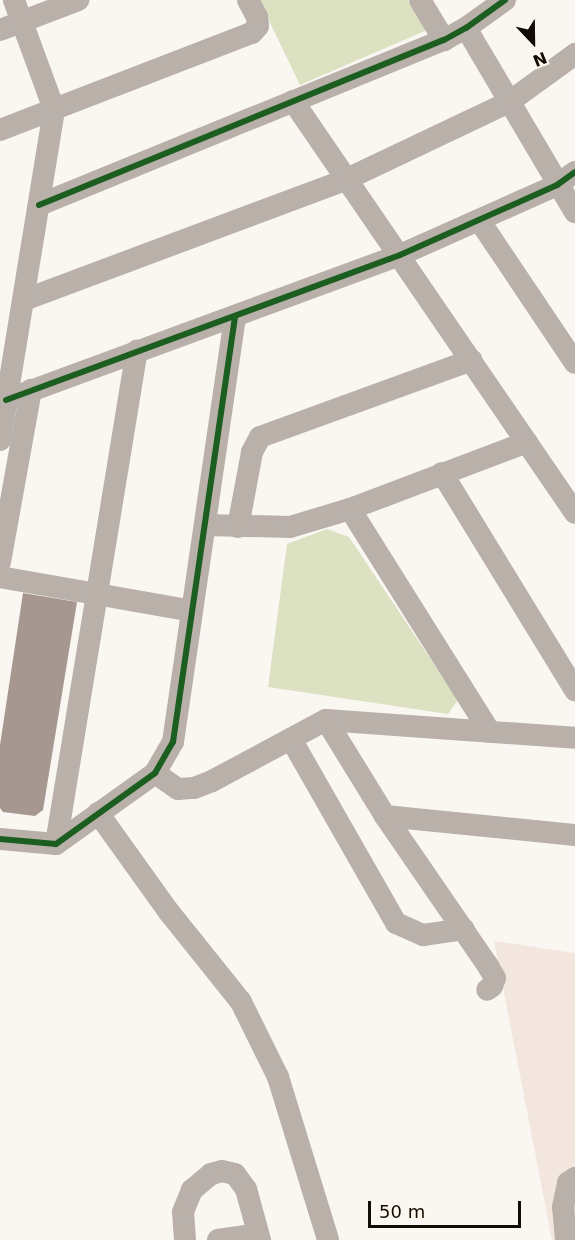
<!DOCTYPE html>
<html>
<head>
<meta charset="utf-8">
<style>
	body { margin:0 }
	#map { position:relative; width:575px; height:1240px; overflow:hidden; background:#faf6f2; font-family:"DejaVu Sans",sans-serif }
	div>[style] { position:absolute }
	.education>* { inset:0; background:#f2e6df }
	.green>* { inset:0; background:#dce1c2 }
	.building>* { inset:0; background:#a69891 }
	.minor>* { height:22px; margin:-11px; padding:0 11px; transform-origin:11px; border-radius:11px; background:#b9b0aa }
	.cycleway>* { height:6px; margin:-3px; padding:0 3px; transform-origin:3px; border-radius:3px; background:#1b5e20 }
	span { translate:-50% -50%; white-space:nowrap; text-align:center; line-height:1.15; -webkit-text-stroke:6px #fef7ee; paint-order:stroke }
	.north { position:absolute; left:503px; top:12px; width:60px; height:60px; -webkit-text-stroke:4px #fef7ee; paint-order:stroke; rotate:158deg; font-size:16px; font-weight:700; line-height:24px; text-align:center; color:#120c05 }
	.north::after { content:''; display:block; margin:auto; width:21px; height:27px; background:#120c05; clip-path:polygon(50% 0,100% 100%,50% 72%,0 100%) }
	.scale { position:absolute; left:368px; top:1201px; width:153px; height:27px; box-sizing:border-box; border:3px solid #120c05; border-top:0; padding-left:8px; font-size:18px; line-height:21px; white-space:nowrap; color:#120c05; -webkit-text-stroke:4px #fef7ee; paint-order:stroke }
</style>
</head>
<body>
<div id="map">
	<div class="education">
		<div style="clip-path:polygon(494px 941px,575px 953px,575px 1240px,552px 1240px)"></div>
	</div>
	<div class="green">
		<div style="clip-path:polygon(259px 0,408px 0,427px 30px,300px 85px)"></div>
		<div style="clip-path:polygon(327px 529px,349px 537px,458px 700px,448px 714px,268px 687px,287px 544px)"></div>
	</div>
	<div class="building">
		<div style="clip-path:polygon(23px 593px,77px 602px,43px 810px,35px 816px,3px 812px,0 808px,0 745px)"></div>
	</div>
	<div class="minor">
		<div style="left:420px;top:0;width:47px;rotate:59deg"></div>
		<div style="left:466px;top:28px;width:214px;rotate:59.4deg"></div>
		<div style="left:0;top:30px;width:84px;rotate:-21deg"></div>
		<div style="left:293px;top:101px;width:499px;rotate:55.6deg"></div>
		<div style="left:0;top:130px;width:270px;rotate:-21.1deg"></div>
		<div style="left:252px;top:33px;width:9px;rotate:-49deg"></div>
		<div style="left:258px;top:26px;width:9px;rotate:-96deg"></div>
		<div style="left:257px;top:17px;width:19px;rotate:-118deg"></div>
		<div style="left:39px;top:205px;width:437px;rotate:-22.2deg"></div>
		<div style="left:444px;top:40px;width:25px;rotate:-29deg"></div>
		<div style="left:466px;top:28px;width:48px;rotate:-35.7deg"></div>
		<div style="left:479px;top:220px;width:172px;rotate:56.1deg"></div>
		<div style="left:24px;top:300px;width:345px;rotate:-20.5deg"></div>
		<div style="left:347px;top:179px;width:179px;rotate:-25.4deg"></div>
		<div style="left:509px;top:102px;width:82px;rotate:-36deg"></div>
		<div style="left:6px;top:400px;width:420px;rotate:-20.2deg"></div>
		<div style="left:400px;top:255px;width:172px;rotate:-24deg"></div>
		<div style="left:557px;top:185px;width:22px;rotate:-36deg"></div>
		<div style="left:0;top:440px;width:335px;rotate:-80.7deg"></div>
		<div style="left:54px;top:109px;width:116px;rotate:-110.2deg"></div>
		<div style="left:442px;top:473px;width:255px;rotate:58.5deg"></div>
		<div style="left:350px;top:509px;width:263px;rotate:57.9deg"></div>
		<div style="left:205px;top:525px;width:85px;rotate:1.3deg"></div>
		<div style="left:290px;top:527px;width:63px;rotate:-16.7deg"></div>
		<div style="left:350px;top:509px;width:189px;rotate:-20.7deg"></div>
		<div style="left:238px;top:527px;width:76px;rotate:-79.4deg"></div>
		<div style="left:252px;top:452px;width:17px;rotate:-62deg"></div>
		<div style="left:260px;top:437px;width:225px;rotate:-20deg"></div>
		<div style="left:0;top:562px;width:175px;rotate:-79.8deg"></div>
		<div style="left:0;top:577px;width:195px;rotate:10deg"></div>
		<div style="left:326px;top:720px;width:250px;rotate:4.1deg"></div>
		<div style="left:291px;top:739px;width:212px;rotate:60.3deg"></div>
		<div style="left:396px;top:923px;width:30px;rotate:24deg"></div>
		<div style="left:423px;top:935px;width:41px;rotate:-8.3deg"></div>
		<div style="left:155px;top:773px;width:28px;rotate:35deg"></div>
		<div style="left:178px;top:789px;width:16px;rotate:-4deg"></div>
		<div style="left:194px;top:788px;width:19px;rotate:-21deg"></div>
		<div style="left:212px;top:781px;width:129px;rotate:-28.2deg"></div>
		<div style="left:326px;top:720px;width:113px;rotate:58.4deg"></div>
		<div style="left:385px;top:816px;width:182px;rotate:55.5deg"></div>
		<div style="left:488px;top:966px;width:14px;rotate:60deg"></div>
		<div style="left:495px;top:978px;width:9px;rotate:111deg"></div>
		<div style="left:492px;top:986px;width:6px;rotate:141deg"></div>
		<div style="left:98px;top:813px;width:122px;rotate:54.4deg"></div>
		<div style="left:169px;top:912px;width:115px;rotate:51.3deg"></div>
		<div style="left:241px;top:1002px;width:84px;rotate:63.7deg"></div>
		<div style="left:278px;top:1077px;width:170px;rotate:72.9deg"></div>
		<div style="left:385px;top:816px;width:191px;rotate:5.7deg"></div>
		<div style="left:0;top:839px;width:56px;rotate:5.1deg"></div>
		<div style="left:56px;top:844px;width:122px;rotate:-35.6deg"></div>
		<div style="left:155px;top:773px;width:36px;rotate:-60deg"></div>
		<div style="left:173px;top:742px;width:430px;rotate:-81.7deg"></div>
		<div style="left:56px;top:844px;width:500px;rotate:-80.7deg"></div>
		<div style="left:185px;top:1240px;width:28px;rotate:-94deg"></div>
		<div style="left:183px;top:1212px;width:24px;rotate:-68deg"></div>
		<div style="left:192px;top:1190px;width:25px;rotate:-40deg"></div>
		<div style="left:211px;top:1174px;width:11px;rotate:-15deg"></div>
		<div style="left:222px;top:1171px;width:13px;rotate:13deg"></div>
		<div style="left:235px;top:1174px;width:19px;rotate:54deg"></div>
		<div style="left:246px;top:1189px;width:53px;rotate:74.6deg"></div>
		<div style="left:218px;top:1240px;width:40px;rotate:-8.5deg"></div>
		<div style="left:566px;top:1240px;width:33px;rotate:-95deg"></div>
		<div style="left:563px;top:1207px;width:25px;rotate:-78deg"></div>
		<div style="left:568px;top:1183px;width:9px;rotate:-36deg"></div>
	</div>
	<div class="cycleway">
		<div style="left:39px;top:205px;width:437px;rotate:-22.2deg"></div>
		<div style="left:444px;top:40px;width:25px;rotate:-29deg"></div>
		<div style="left:466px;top:28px;width:48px;rotate:-35.7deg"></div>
		<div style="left:6px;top:400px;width:420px;rotate:-20.2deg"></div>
		<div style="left:400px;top:255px;width:172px;rotate:-24deg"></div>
		<div style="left:557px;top:185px;width:22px;rotate:-36deg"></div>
		<div style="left:0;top:839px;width:56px;rotate:5.1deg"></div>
		<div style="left:56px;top:844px;width:122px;rotate:-35.6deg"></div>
		<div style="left:155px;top:773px;width:36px;rotate:-60deg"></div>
		<div style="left:173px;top:742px;width:430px;rotate:-81.7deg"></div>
	</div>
	<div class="north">N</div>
	<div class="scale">50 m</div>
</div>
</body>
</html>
